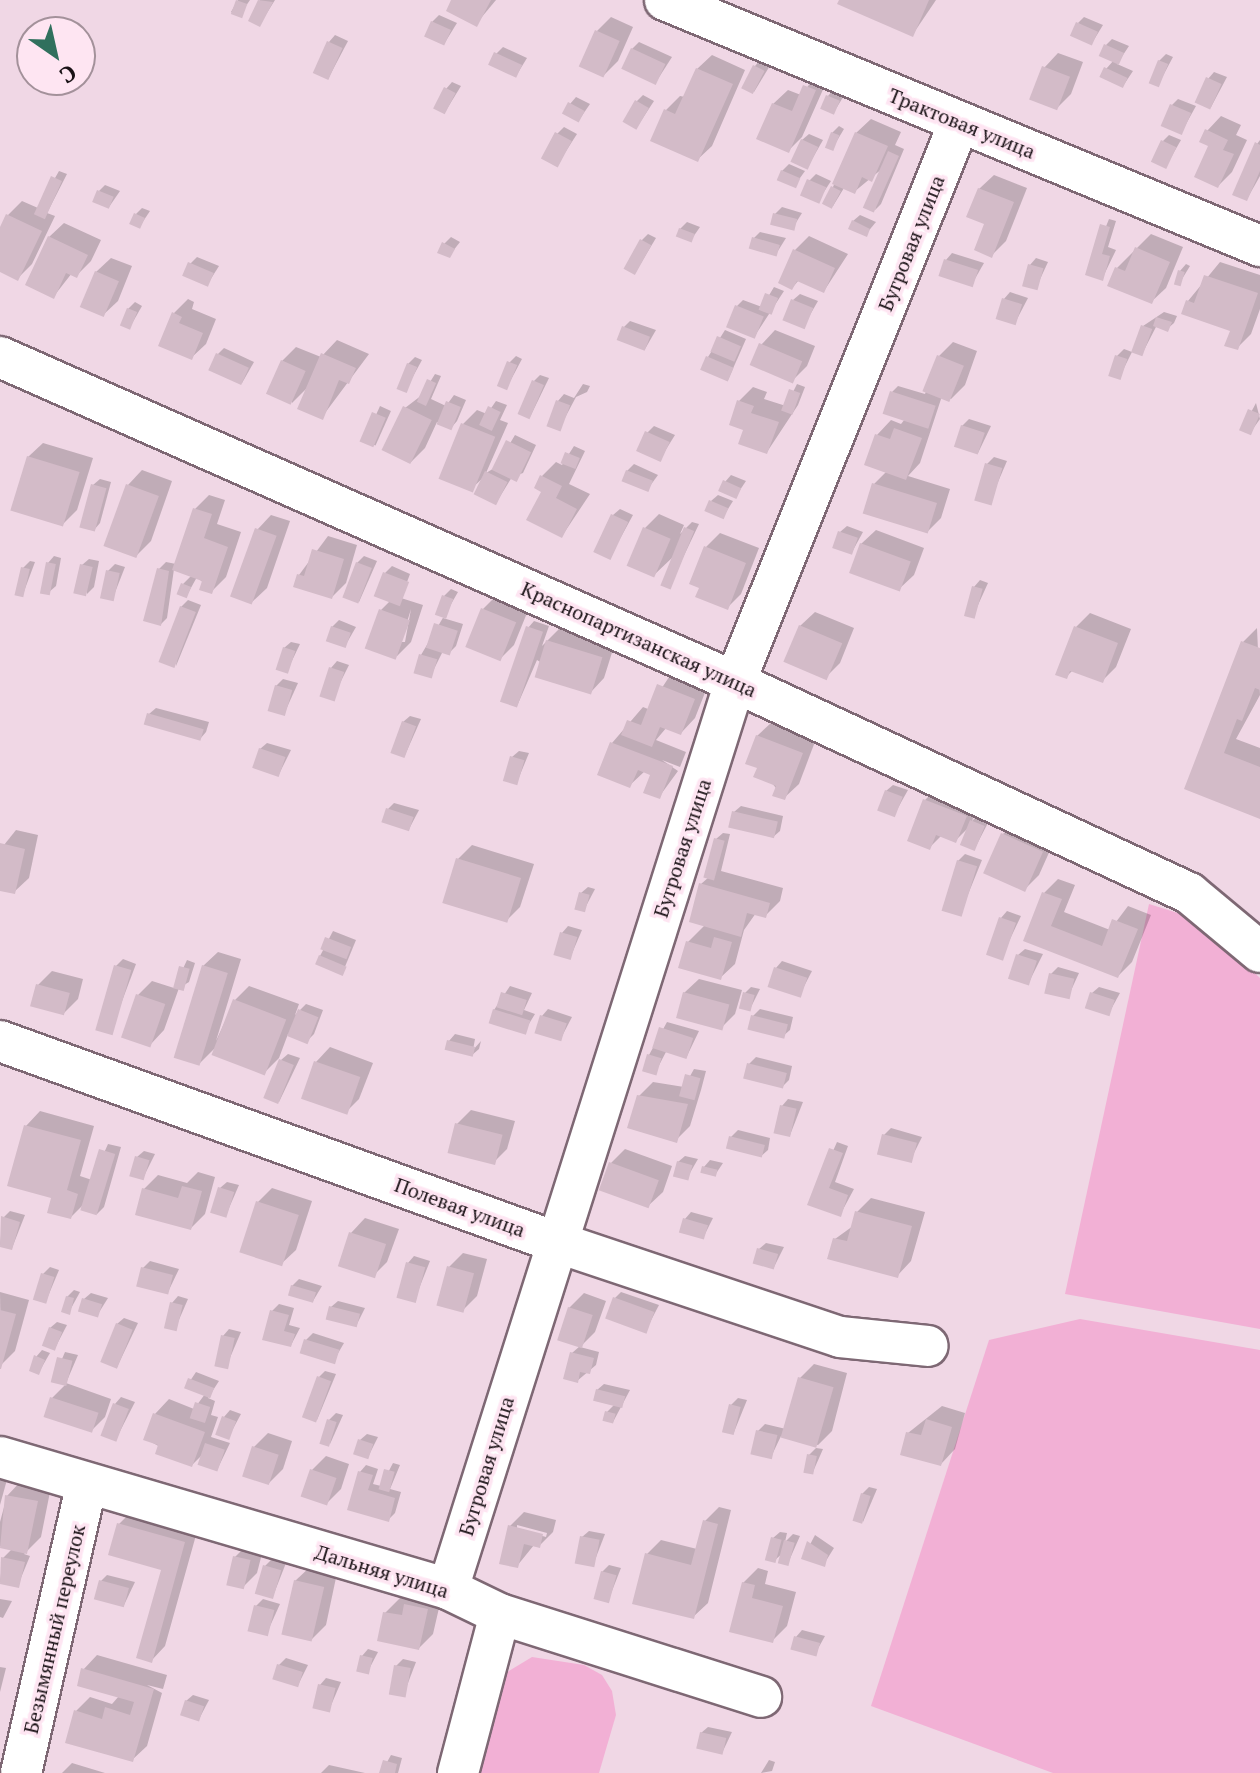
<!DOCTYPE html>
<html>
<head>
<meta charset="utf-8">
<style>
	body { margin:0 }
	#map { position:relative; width:1260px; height:1773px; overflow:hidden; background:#f0d7e5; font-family:"PT Serif",serif }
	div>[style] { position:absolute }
	.green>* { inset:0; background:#f2b0d5 }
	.shadow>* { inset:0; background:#0003; transform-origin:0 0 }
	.building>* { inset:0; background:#d3bbc8; transform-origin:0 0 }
	.roads { filter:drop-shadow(2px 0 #7e6874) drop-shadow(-2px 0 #7e6874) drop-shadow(0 2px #7e6874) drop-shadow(0 -2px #7e6874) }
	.minor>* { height:40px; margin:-20px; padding:0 20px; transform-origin:20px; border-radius:20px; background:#fff }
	span { translate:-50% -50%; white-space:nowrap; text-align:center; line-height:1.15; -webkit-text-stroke:7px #fee5f2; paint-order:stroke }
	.street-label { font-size:20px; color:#1a1216 }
	.north { position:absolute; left:16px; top:16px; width:80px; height:80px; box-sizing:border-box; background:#fee5f2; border:2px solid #a3919a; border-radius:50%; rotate:146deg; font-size:22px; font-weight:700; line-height:32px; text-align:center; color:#1a1216 }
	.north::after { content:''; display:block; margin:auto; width:28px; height:36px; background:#30705d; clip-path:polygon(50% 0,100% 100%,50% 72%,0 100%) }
</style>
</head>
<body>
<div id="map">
	<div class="green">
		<div style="clip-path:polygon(1149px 904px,1197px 919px,1260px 978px,1260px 1329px,1065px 1294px)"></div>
		<div style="clip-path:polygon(1080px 1319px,1260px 1350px,1260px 1773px,1053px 1773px,871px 1706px,989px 1340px)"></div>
		<div style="clip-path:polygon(532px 1657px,584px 1665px,602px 1675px,612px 1691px,616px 1715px,599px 1773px,465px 1773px,499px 1677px)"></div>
	</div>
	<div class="shadow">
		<div style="clip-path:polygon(238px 0,250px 0,239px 16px,231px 12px)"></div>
		<div style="clip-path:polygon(260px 0,275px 0,260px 24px,251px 20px)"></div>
		<div style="clip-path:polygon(454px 0,496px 0,476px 24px)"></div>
		<div style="clip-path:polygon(841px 0,936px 0,913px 34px)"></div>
		<div style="clip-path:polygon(439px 15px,457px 23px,444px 44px,432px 22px)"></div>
		<div style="clip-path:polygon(611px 17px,633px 27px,618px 61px,604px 75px,597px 31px)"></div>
		<div style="clip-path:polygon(1084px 17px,1103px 25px,1092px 43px,1078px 23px)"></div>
		<div style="clip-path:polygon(335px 35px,348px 41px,329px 77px,329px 42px)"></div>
		<div style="clip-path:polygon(1112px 39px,1129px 46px,1117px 64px,1133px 71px,1123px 86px,1106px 69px,1114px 60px,1106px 45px)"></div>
		<div style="clip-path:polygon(639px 42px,672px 57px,656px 82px,632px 49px)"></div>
		<div style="clip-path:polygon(503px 47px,527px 58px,516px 76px,496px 54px)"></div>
		<div style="clip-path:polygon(1058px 53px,1083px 62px,1071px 94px,1057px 108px,1044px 68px)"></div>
		<div style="clip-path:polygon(1166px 54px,1173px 57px,1158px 85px,1159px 61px)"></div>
		<div style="clip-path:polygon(712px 55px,745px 70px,712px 146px,697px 160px,652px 140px,666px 110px,680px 96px,685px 97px,697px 69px)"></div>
		<div style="clip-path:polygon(761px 59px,771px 64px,754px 92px,755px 66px)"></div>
		<div style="clip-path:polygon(819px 72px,829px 76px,802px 137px,788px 151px,773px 104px,788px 90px,801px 95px)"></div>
		<div style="clip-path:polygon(1214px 72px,1227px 77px,1211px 107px,1208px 79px)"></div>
		<div style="clip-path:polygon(452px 82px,461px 86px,445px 112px,446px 89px)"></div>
		<div style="clip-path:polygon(834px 89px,845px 94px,834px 112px,828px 96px)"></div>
		<div style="clip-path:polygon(643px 95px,654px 101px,637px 127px,636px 102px)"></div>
		<div style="clip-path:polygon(576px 97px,590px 104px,579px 120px,570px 104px)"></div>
		<div style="clip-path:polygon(1178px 99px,1196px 106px,1181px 133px,1172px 105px)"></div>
		<div style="clip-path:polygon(1221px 116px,1241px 125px,1236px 135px,1247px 140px,1232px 172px,1218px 186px,1207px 131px)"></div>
		<div style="clip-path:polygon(871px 119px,901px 132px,895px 145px,904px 149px,881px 204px,875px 210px,883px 168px,854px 192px,844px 188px,833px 206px,833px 187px,856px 133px)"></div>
		<div style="clip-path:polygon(839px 126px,844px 129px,832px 149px,832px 133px)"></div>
		<div style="clip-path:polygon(564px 127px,577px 134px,557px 165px,557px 134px)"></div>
		<div style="clip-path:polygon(809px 134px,823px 140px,807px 168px,802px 140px)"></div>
		<div style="clip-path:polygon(1169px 135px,1181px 140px,1166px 166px,1163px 141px)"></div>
		<div style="clip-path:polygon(1260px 140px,1260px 176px,1247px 199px,1257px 144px)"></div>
		<div style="clip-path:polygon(789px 164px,805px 171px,795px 185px,782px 171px)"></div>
		<div style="clip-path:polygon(59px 171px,67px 174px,47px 213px,55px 216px,32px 264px,18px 278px,0 270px,0 232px,8px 215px,22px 201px,38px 208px)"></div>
		<div style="clip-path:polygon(816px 174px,831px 181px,818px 201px,809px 181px)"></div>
		<div style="clip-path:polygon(994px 175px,1027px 188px,1006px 241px,992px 255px,979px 189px)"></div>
		<div style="clip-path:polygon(105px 185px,120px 191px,109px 207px,99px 191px)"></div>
		<div style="clip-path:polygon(782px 207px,802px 213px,792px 229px,775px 214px)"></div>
		<div style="clip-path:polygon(142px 208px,150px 211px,140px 226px,136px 214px)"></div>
		<div style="clip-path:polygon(860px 215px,876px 222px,866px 234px,853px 221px)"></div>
		<div style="clip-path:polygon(1109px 219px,1116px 221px,1108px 247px,1116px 250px,1102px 279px,1087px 274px)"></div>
		<div style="clip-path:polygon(687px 222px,700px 227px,691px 240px,680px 229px)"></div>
		<div style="clip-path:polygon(64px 223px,101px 240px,91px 261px,77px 275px,72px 273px,54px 296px,49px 237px)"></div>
		<div style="clip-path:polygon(760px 232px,786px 238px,776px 254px,754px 238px)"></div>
		<div style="clip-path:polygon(648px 234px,656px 238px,635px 273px,642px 240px)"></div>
		<div style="clip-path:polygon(1151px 234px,1183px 247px,1166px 288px,1151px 302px,1117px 268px)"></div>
		<div style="clip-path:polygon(809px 236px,848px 254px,824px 291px,799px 280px,792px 288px,795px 250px)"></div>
		<div style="clip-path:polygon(451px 237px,460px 242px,449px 256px,444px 244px)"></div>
		<div style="clip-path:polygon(952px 253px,984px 263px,972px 284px,946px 260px)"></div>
		<div style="clip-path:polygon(197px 257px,219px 266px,207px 285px,190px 264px)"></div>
		<div style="clip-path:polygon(111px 258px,132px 266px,118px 301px,103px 315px,96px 272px)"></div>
		<div style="clip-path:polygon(1036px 258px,1048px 262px,1036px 288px,1030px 265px)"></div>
		<div style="clip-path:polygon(1220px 262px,1260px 275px,1260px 309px,1251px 334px,1237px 348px,1232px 329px,1188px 301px)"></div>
		<div style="clip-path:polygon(1186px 264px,1190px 266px,1179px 284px,1180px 271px)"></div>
		<div style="clip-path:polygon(774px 287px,784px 291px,754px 337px,737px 306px,743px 300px,762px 307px)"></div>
		<div style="clip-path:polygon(1010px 292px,1028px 298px,1015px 323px,1004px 299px)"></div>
		<div style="clip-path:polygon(800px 294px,818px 301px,803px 327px,793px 300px)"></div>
		<div style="clip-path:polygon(188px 299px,194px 302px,192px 309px,216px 319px,206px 344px,191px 358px,173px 314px)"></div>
		<div style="clip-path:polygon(135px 302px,142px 306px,130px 327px,128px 309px)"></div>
		<div style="clip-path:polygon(1164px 312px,1177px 316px,1174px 323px,1167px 329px,1157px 325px,1142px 354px,1143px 326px)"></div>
		<div style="clip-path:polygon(630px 321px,656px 330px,645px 349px,624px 327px)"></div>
		<div style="clip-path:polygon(725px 330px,746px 339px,728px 380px,708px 357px)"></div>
		<div style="clip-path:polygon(775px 330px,815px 346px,807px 366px,792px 381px,761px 345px)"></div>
		<div style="clip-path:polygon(337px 340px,369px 354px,322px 417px,309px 386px,292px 403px,282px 361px,296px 347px,321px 357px)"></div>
		<div style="clip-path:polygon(953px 342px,977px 351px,965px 385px,951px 399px,942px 396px,920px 463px,908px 476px,950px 489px,941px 518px,927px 532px,874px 484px,887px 471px,877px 435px,891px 420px,901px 424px,905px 419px,892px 392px,898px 386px,925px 394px,939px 356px)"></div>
		<div style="clip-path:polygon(224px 348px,254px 362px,242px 383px,217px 355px)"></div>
		<div style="clip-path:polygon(1124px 349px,1132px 352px,1119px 378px,1117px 356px)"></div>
		<div style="clip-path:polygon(516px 356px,522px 359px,507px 387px,509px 363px)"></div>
		<div style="clip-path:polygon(415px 357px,422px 360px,405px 391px,408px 364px)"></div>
		<div style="clip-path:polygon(435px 374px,441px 376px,431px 399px,446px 406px,454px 395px,466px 400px,457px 421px,451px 428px,437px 422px,425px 448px,411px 462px,405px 408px,422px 395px)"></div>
		<div style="clip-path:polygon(540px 375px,549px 378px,530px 417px,534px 381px)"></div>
		<div style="clip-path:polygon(583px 384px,590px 386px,587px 392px,576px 397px,559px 429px,558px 401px,564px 394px,574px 398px)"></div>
		<div style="clip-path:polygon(797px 384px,805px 387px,798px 405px,767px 452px,739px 401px,753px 387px,767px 392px,764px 399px,786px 406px)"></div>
		<div style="clip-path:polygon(496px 401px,507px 405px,500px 420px,508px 423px,486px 473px,496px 467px,515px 435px,536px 445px,523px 473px,512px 477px,496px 503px,485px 476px,470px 490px,463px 424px,477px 410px,487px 414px)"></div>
		<div style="clip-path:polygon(1256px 403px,1260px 419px,1250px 433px,1242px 429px)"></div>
		<div style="left:380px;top:406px;width:12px;height:38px;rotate:24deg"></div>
		<div style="clip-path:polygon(969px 419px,991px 426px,978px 453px,962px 426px)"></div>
		<div style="clip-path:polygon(654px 426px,675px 435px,660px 459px,647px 433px)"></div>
		<div style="clip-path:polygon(43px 443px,93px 458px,77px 510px,63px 524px,28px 457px)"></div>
		<div style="clip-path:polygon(574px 446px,585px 451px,569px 484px,590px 494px,562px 536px,542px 476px,556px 462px,562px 465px)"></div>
		<div style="clip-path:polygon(994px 457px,1007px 461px,989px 503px,987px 464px)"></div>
		<div style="clip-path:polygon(634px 464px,658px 475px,647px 490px,627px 471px)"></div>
		<div style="clip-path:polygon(142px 470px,172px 481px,151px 541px,137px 555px,128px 485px)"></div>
		<div style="clip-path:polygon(731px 475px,746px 481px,736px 496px,725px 482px)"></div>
		<div style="clip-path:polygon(100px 479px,111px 482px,100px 523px,94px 530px,93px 485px)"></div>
		<div style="clip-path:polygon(209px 495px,225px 500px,217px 524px,241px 532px,226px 577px,212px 591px,197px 577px,187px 595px,183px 584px,192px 575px,174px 569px,167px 618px,161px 624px,159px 569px,166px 562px,176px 564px,195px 509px)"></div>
		<div style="clip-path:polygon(718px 495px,733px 501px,723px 517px,711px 501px)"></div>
		<div style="clip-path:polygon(620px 509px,633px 515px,610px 557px,613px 515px)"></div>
		<div style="clip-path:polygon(659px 514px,684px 525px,680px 534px,692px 522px,699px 524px,669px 587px,674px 556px,654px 575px,645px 528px)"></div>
		<div style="clip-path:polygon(271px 515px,290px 521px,267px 588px,252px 602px,257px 530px)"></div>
		<div style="clip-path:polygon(847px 526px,863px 532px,852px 552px,840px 532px)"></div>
		<div style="clip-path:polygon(876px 530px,924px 548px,914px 575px,899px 589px,861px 544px)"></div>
		<div style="clip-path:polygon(720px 533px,759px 548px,741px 594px,727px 608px,702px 587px,706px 547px)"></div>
		<div style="clip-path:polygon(328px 536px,357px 545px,346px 583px,332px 597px,299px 575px)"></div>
		<div style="clip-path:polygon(54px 556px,61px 558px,56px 586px,49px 592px,48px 563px)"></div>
		<div style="clip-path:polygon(364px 556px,377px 561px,359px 602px,357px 563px)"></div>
		<div style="clip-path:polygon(89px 559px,99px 561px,94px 587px,87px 594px,82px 565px)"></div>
		<div style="clip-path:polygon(30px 561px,35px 562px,23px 594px,23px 568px)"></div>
		<div style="clip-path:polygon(115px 564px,125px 567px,112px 600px,108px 571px)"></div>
		<div style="clip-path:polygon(evenodd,392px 566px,410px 574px,401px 598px,423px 605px,411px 642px,397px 656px,380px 611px,391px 600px,385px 573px,392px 566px,411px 609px,405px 642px,401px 642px,411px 609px)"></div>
		<div style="clip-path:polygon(980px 580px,988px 583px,973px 616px,974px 587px)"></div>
		<div style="clip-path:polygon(451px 589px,458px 592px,443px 618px,463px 624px,456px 646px,449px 653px,443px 651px,430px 677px,421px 655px,444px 616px,444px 596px)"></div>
		<div style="clip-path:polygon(497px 595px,529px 608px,514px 645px,500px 659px,482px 610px)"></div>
		<div style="clip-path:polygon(188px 600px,201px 605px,176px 666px,181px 607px)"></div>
		<div style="clip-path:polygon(815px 612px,854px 628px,840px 663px,825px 678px,800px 626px)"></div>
		<div style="clip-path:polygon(1090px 613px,1131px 629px,1116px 667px,1102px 681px,1073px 670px,1066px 677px,1075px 628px)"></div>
		<div style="clip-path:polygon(339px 620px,356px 627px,345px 646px,332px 627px)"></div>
		<div style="clip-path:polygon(534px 621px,549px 626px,542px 646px,562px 626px,615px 643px,604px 678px,590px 693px,537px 660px,517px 706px,528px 628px)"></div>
		<div style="clip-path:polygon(1257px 628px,1260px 695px,1236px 739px,1260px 748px,1260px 817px,1187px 788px,1243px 642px)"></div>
		<div style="clip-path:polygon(291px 642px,300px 644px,287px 671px,284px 648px)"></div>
		<div style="clip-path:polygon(337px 661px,349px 665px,332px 699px,331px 668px)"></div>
		<div style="clip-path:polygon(673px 671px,708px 685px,695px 718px,681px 733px,667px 727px,656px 740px,686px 752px,680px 767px,662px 760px,678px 771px,659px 797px,652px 774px,645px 771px,630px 785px,612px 743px,643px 707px,648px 709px)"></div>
		<div style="clip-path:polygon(283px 679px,298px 683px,284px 714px,276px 686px)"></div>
		<div style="clip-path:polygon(156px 708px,209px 722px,206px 732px,200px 739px,149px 714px)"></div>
		<div style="clip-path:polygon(410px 716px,421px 719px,405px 755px,403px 722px)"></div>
		<div style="clip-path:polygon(772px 722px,816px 739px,799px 784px,784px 798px,759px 767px,757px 736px)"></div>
		<div style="clip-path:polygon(267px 743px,291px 750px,279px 774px,260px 749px)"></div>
		<div style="clip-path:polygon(519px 751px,529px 753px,517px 782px,512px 757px)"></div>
		<div style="clip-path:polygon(893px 785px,908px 790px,894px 815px,886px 791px)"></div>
		<div style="clip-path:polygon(939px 786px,979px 802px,972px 821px,978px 815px,990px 819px,975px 848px,969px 827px,955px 841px,942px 835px,929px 848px,925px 800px)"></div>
		<div style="clip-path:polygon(394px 803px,419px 810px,409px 829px,388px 809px)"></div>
		<div style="clip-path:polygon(741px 806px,783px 816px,780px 831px,773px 837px,734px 812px)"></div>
		<div style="clip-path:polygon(1017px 820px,1056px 837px,1039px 875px,1025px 889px,1003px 834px)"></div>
		<div style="clip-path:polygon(16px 830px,38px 835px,29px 878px,14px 892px,0 889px,0 850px)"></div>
		<div style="clip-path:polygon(723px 833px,730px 834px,721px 871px,783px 888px,780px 901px,765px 916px,756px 913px,744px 930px,735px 964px,720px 978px,688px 942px,705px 925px,701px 884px,709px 877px,716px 839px)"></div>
		<div style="clip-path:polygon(472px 845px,534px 864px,520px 907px,506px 921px,458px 859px)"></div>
		<div style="clip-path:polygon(965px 854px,982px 860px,960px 914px,958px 861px)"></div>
		<div style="clip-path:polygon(1058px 879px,1075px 885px,1064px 912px,1110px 930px,1128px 906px,1151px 915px,1132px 962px,1118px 976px,1025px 940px,1044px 893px)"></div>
		<div style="clip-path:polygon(588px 887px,595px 889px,584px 910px,581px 893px)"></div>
		<div style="clip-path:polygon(1007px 911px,1021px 916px,1001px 958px,1001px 918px)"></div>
		<div style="clip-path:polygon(568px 926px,582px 930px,570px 958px,562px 933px)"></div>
		<div style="clip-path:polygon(333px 931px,356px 940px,342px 974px,320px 956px)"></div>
		<div style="clip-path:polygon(1025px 949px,1043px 954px,1028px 984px,1018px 955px)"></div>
		<div style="clip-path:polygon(218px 952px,241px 959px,216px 1041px,235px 1000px,249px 986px,299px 1004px,295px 1015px,306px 1004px,323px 1010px,314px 1034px,307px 1041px,288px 1034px,279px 1058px,265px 1072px,219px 1044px,199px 1064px,203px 966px)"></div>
		<div style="clip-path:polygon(123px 959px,136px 964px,110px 1033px,116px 966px)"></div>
		<div style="clip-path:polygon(187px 960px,195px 963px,189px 982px,179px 988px,164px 1030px,150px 1045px,138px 995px,152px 981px,174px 988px)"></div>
		<div style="clip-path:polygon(782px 961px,812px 971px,799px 996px,776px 968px)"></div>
		<div style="clip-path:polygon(1058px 967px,1079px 973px,1068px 997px,1051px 974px)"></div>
		<div style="clip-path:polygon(52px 971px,83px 979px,78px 999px,64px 1013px,38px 985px)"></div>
		<div style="clip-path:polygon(699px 979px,742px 990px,735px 1014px,721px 1028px,684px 993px)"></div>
		<div style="clip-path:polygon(510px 986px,532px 993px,524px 1010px,535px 1014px,524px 1032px,494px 1010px)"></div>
		<div style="clip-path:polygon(751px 987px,760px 989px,750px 1009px,742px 996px)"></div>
		<div style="clip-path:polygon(1099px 987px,1120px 993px,1109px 1013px,1092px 993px)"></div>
		<div style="clip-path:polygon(548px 1009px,572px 1017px,560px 1040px,542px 1016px)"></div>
		<div style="clip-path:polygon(760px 1009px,793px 1017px,790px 1030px,783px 1036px,753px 1016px)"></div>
		<div style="clip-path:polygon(667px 1022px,699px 1031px,687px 1056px,667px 1050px,655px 1073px,649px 1055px)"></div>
		<div style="clip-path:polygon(455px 1034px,475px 1039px,473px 1050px,481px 1041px,479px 1049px,472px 1055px,449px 1041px)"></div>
		<div style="clip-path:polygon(330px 1047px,373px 1063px,359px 1099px,345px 1113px,303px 1097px,316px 1062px)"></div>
		<div style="clip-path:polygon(288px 1054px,300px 1058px,279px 1102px,281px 1060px)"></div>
		<div style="clip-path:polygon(756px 1057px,792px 1066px,789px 1080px,782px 1087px,749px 1064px)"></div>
		<div style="clip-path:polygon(694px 1069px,706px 1071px,701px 1090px,690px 1126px,676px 1140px,639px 1096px,653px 1082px,684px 1087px)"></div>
		<div style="clip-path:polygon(788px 1099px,803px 1102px,790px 1135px,782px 1106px)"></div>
		<div style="clip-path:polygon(471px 1110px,515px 1121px,507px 1149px,493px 1163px,457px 1124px)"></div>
		<div style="clip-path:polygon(40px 1111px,94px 1126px,80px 1176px,92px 1180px,108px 1144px,121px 1147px,104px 1207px,97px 1214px,87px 1201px,71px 1217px,54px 1196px,26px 1126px)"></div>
		<div style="clip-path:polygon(891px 1128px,922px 1137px,910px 1161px,884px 1135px)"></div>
		<div style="clip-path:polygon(738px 1130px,770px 1138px,768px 1150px,761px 1156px,731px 1137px)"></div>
		<div style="clip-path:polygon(837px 1142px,848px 1146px,835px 1182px,854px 1189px,840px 1215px,810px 1203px)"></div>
		<div style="clip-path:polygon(625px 1149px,672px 1166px,663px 1192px,648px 1206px,611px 1163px)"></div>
		<div style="clip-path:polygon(144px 1151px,155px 1154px,143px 1178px,137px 1157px)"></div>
		<div style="clip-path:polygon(685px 1156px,698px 1159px,687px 1178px,678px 1162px)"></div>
		<div style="clip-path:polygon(710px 1160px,723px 1163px,715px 1175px,704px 1167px)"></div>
		<div style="clip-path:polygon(198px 1172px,215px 1177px,205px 1214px,191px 1228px,144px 1189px,158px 1175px,187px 1183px)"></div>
		<div style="clip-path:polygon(227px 1182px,239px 1185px,226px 1215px,220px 1188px)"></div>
		<div style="clip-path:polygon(272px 1188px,312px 1201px,296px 1250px,281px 1264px,258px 1202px)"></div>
		<div style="clip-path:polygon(871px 1198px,925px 1212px,911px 1261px,897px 1276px,835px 1239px,853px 1226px,857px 1212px)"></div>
		<div style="clip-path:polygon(10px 1211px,25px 1215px,12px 1248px,0 1245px,3px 1218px)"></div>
		<div style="clip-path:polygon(691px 1212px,713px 1218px,704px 1236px,685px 1219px)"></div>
		<div style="clip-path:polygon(365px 1218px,399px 1229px,387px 1262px,373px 1276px,351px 1233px)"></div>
		<div style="clip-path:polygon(766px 1243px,784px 1247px,774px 1267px,759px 1249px)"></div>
		<div style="clip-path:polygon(463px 1253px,487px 1259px,477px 1296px,463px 1310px,449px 1267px)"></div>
		<div style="clip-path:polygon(414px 1256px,430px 1261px,414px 1301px,408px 1263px)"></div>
		<div style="clip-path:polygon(150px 1261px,179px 1269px,168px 1292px,143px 1268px)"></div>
		<div style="clip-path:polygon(50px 1267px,59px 1270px,46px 1301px,43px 1274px)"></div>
		<div style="clip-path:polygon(299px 1279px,322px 1286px,313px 1301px,292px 1286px)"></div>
		<div style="clip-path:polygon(74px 1290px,80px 1292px,69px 1312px,67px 1297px)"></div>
		<div style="clip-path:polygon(0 1292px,29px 1300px,15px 1351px,1px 1365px)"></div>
		<div style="clip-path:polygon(621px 1292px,659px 1305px,646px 1330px,615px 1298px)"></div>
		<div style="clip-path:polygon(91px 1293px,108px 1298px,98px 1314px,84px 1299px)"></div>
		<div style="clip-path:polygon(584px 1293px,606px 1301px,595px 1332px,580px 1347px,599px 1352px,596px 1365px,577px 1381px,572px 1353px,580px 1346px,569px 1308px)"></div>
		<div style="clip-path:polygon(178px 1296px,188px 1299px,175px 1329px,172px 1303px)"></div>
		<div style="clip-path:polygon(338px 1301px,365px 1308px,356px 1326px,331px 1307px)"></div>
		<div style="clip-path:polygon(279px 1304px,294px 1308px,289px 1325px,300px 1328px,291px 1345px,272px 1311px)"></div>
		<div style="clip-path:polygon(124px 1318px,138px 1323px,117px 1367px,117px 1324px)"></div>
		<div style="clip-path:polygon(57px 1322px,67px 1325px,55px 1348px,50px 1328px)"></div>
		<div style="clip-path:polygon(229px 1329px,241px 1332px,226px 1367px,223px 1336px)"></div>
		<div style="clip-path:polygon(313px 1333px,344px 1343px,333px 1362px,306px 1340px)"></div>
		<div style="clip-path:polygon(42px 1350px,50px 1353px,39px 1372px,36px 1357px)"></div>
		<div style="clip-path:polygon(65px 1352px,78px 1355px,66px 1383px,111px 1399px,105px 1417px,91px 1431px,46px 1416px,52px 1398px,66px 1384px,53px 1380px)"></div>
		<div style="clip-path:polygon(814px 1364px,847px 1373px,832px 1431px,818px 1445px,781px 1436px,771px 1457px,758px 1431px,765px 1424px,786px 1429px,800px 1378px)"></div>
		<div style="clip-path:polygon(325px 1371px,336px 1374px,317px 1420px,319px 1377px)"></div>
		<div style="clip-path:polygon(196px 1372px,219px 1381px,208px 1398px,215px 1401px,211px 1415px,218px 1417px,211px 1437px,230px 1443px,217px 1470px,204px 1453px,192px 1465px,146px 1439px,155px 1414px,169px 1399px,194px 1409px,205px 1394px,186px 1387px)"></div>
		<div style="clip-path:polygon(604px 1384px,630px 1390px,613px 1422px,607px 1412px,615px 1404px,597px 1390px)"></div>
		<div style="clip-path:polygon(121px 1397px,135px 1402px,116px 1439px,115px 1404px)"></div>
		<div style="clip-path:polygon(738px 1398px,747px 1400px,734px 1432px,731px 1405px)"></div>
		<div style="clip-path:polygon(942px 1406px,965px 1413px,955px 1449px,941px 1464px,908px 1433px)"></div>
		<div style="clip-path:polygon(230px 1410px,241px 1414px,228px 1438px,224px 1417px)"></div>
		<div style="clip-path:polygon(336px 1413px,343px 1415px,330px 1444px,329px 1420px)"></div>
		<div style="clip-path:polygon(268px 1433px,292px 1441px,283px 1469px,269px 1483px,254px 1447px)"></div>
		<div style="clip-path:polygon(367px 1434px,378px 1437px,368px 1457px,360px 1440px)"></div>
		<div style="clip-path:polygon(816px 1448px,823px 1449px,812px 1474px,809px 1455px)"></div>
		<div style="clip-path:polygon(326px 1456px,349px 1464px,341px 1489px,327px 1503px,312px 1470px)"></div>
		<div style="clip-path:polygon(393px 1463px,400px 1465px,390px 1489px,401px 1492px,395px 1513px,388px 1520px,349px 1509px,360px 1472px,366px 1465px,378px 1469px,373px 1484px,381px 1486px)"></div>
		<div style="clip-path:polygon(0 1474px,8px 1476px,0 1505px)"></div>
		<div style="clip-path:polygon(21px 1481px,51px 1487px,41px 1537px,24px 1554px,30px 1556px,18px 1585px,0 1582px,3px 1558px,12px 1549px,0 1546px,0 1522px,7px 1496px)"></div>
		<div style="clip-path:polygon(869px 1487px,877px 1489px,863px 1522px,862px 1494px)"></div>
		<div style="clip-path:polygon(719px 1507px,731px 1510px,708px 1603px,693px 1617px,647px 1554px,661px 1540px,697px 1549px,705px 1521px)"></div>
		<div style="clip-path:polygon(133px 1510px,198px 1528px,165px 1646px,151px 1661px,164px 1568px,119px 1524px)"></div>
		<div style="clip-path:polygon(evenodd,524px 1512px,556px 1520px,553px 1532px,539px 1546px,534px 1545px,517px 1566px,510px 1526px,524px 1512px,517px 1525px,547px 1533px,546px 1537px,517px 1529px,517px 1525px)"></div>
		<div style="clip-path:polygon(589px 1531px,605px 1534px,593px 1565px,582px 1537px)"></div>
		<div style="clip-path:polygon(780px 1532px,787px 1533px,785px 1542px,793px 1534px,800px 1536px,788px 1563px,784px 1552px,775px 1560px,773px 1538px)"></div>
		<div style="clip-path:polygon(815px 1535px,834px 1548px,824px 1564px,803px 1558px)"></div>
		<div style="clip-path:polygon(249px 1543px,264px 1546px,257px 1573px,243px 1587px,235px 1557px)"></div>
		<div style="clip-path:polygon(272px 1559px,286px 1563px,273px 1596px,265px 1566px)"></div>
		<div style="clip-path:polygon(609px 1565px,621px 1568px,608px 1601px,602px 1572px)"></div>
		<div style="clip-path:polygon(310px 1567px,337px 1573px,326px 1625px,312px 1639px,295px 1581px)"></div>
		<div style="clip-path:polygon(758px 1568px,768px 1571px,765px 1584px,796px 1592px,787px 1626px,772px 1641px,743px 1583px)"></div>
		<div style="clip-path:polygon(107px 1575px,135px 1582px,124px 1605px,101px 1581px)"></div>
		<div style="clip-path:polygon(421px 1590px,442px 1595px,433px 1634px,419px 1648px,385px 1613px,400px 1598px,410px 1600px)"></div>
		<div style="clip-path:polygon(0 1599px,12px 1601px,3px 1618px,0 1617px)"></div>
		<div style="clip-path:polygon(263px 1599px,280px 1604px,266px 1635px,256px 1606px)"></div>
		<div style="clip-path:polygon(802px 1630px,825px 1636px,815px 1654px,796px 1637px)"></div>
		<div style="clip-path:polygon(368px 1649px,378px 1652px,367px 1673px,362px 1656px)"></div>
		<div style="clip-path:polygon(97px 1655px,167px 1675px,163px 1689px,147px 1685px,162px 1693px,147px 1746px,132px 1760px,76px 1711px,90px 1697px,112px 1704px,119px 1696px,83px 1670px)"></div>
		<div style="clip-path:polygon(286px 1658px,308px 1665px,298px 1685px,279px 1665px)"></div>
		<div style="clip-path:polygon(403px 1659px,416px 1662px,403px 1696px,396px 1666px)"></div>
		<div style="clip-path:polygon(0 1667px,6px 1668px,0 1692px)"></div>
		<div style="clip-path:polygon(326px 1678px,341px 1682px,329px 1710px,320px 1685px)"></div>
		<div style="clip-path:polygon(193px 1695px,209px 1700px,199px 1719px,186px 1701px)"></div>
		<div style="clip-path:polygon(708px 1727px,732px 1732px,722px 1753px,701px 1733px)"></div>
		<div style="clip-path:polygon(391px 1755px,402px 1758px,398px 1773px,381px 1773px)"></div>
		<div style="clip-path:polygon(769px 1760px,775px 1762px,772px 1771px,761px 1773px)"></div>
		<div style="clip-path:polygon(72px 1763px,105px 1773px,62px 1773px)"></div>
		<div style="clip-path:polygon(329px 1765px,365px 1773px,321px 1773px)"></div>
	</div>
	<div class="building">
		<div style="left:236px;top:0;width:12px;height:15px;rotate:20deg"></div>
		<div style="clip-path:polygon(258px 0,273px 2px,260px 27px,248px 21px)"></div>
		<div style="clip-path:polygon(451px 0,491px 0,477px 27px,446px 11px)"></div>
		<div style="clip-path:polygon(839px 0,929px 0,913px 37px,837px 4px)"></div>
		<div style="left:431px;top:21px;width:22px;height:17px;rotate:24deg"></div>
		<div style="left:1076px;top:22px;width:24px;height:15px;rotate:24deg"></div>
		<div style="left:595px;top:30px;width:27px;height:40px;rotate:24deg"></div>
		<div style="left:327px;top:41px;width:17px;height:35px;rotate:24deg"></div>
		<div style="left:1104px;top:44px;width:22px;height:13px;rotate:24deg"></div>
		<div style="left:631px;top:48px;width:38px;height:23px;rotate:25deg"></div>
		<div style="left:494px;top:52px;width:31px;height:14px;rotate:25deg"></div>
		<div style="left:1158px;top:60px;width:11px;height:25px;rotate:22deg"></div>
		<div style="left:753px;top:65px;width:13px;height:26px;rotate:27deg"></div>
		<div style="left:1042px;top:66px;width:30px;height:36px;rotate:21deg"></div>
		<div style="left:1104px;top:67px;width:26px;height:11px;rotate:25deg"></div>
		<div style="clip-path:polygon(696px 68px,733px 84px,698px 162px,650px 141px,664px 109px,675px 114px)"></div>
		<div style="left:1206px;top:77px;width:17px;height:28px;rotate:24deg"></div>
		<div style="clip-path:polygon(803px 85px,816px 90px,789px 153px,756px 139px,772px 103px,792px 111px)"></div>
		<div style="left:444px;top:87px;width:13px;height:24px;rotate:27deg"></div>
		<div style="left:826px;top:95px;width:15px;height:15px;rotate:23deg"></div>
		<div style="left:635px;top:100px;width:16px;height:25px;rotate:30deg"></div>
		<div style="left:568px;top:102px;width:19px;height:13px;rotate:28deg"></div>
		<div style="left:1170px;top:104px;width:23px;height:24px;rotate:23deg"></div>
		<div style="clip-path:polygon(1205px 129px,1228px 140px,1223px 150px,1234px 154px,1218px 188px,1194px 177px,1208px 146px,1199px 142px)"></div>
		<div style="left:555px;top:132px;width:19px;height:30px;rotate:28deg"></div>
		<div style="left:831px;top:132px;width:9px;height:17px;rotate:21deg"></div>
		<div style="clip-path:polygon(855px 132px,888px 146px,872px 182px,862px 177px,855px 194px,832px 184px)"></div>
		<div style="left:801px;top:139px;width:19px;height:25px;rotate:25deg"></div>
		<div style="left:1161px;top:140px;width:17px;height:24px;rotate:25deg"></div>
		<div style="clip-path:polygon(1255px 142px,1260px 145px,1260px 171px,1247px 201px,1232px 195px)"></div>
		<div style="left:888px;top:151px;width:12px;height:62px;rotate:24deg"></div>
		<div style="left:781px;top:170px;width:21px;height:11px;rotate:23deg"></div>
		<div style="left:51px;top:176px;width:12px;height:42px;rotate:24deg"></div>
		<div style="left:807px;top:179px;width:21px;height:18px;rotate:23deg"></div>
		<div style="left:831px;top:186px;width:11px;height:20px;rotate:27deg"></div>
		<div style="clip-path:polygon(978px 188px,1014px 202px,992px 258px,974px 250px,984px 224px,966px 217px)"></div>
		<div style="left:97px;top:190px;width:18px;height:13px;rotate:22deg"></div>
		<div style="left:134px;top:213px;width:12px;height:12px;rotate:24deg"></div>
		<div style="left:773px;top:213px;width:25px;height:12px;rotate:14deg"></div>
		<div style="clip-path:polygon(6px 214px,42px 231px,18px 281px,0 272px,0 227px)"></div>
		<div style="clip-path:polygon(852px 220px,870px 229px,867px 237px,848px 229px)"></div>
		<div style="clip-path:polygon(1100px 224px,1110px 227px,1102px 254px,1110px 256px,1103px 281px,1085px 275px)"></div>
		<div style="left:679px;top:228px;width:17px;height:9px;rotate:21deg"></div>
		<div style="clip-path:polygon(48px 236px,88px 255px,77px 278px,66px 273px,54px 299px,25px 285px)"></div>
		<div style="left:752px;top:237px;width:29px;height:12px;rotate:16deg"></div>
		<div style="left:640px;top:239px;width:13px;height:34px;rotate:29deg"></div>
		<div style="clip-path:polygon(442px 242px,455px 249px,450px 258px,437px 253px)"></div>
		<div style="clip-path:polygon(1135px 247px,1170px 262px,1152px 304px,1107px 286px,1115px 267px,1125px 271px)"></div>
		<div style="clip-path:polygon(793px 249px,835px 268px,824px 293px,797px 281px,792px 290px,778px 283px)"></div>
		<div style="left:944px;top:259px;width:36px;height:18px;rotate:18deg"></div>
		<div style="left:188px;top:262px;width:28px;height:15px;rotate:23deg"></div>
		<div style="left:1028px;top:264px;width:16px;height:23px;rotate:15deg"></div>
		<div style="left:1178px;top:270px;width:7px;height:15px;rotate:16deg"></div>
		<div style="left:95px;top:271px;width:26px;height:39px;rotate:23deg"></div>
		<div style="clip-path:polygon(1204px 275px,1258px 293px,1238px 350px,1224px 346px,1230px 331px,1181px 314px,1186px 300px,1194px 303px)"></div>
		<div style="left:765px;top:293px;width:14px;height:18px;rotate:21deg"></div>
		<div style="left:1002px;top:298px;width:21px;height:22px;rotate:17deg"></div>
		<div style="left:791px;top:299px;width:24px;height:23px;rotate:22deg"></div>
		<div style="left:735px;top:305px;width:31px;height:24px;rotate:22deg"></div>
		<div style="left:127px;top:308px;width:11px;height:19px;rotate:22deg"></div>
		<div style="clip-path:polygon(172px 312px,182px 317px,179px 323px,203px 333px,192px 360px,158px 346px)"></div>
		<div style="clip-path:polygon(1156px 317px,1172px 322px,1168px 332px,1153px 326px)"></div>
		<div style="left:1141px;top:325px;width:12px;height:29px;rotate:20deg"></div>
		<div style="left:622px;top:326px;width:30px;height:15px;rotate:21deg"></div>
		<div style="left:717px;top:336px;width:26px;height:17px;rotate:23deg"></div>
		<div style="left:759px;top:343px;width:47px;height:24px;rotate:23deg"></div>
		<div style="left:216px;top:353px;width:36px;height:19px;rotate:24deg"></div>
		<div style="clip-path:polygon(321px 353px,356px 368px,349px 384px,339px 380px,323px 420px,297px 409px)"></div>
		<div style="left:937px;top:355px;width:29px;height:39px;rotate:22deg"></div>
		<div style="left:1115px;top:355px;width:13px;height:22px;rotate:18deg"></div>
		<div style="left:706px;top:356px;width:30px;height:15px;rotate:23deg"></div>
		<div style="left:281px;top:360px;width:27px;height:37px;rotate:24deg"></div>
		<div style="left:507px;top:361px;width:11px;height:27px;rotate:22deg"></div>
		<div style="left:407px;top:363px;width:11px;height:28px;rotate:22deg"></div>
		<div style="left:427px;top:379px;width:10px;height:25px;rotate:24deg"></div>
		<div style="left:532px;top:380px;width:13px;height:37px;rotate:23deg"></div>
		<div style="left:789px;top:389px;width:12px;height:23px;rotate:20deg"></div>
		<div style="left:890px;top:391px;width:48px;height:24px;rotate:18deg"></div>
		<div style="left:556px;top:400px;width:15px;height:28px;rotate:20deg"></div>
		<div style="clip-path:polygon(737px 400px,754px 406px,751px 413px,779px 422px,767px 454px,738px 444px,743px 430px,729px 425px)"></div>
		<div style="left:446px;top:401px;width:16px;height:25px;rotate:22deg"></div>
		<div style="left:403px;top:406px;width:32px;height:49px;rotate:26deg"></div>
		<div style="left:488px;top:406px;width:14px;height:21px;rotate:25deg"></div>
		<div style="left:1248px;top:409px;width:13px;height:23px;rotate:23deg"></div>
		<div style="left:372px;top:412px;width:15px;height:32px;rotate:23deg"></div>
		<div style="left:461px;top:423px;width:37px;height:60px;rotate:22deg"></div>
		<div style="left:961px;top:425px;width:25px;height:23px;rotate:18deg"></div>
		<div style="clip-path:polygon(894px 428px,922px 438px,906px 480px,864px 465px,875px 434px,890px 439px)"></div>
		<div style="left:645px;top:431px;width:27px;height:22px;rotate:24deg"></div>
		<div style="left:506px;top:440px;width:28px;height:33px;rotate:26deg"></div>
		<div style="left:565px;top:452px;width:16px;height:12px;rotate:22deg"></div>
		<div style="left:27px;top:456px;width:55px;height:57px;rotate:17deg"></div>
		<div style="left:985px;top:463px;width:18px;height:39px;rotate:16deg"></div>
		<div style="left:626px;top:470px;width:29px;height:12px;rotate:22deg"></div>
		<div style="left:485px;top:471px;width:25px;height:26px;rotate:26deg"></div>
		<div style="clip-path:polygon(540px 475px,562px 486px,556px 498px,577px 509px,562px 538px,526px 520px,541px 492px,534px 488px)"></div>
		<div style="left:723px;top:480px;width:20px;height:12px;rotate:24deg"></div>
		<div style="left:872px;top:483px;width:68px;height:32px;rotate:17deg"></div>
		<div style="left:91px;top:484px;width:16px;height:45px;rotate:15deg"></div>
		<div style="left:126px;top:484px;width:35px;height:66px;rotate:20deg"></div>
		<div style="left:709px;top:500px;width:21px;height:12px;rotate:23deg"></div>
		<div style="clip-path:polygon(193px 508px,212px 514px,204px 538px,228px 547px,212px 594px,199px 590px,202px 581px,172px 570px)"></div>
		<div style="left:611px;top:514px;width:19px;height:42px;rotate:25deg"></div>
		<div style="left:643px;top:527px;width:30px;height:42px;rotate:23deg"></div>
		<div style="left:684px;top:527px;width:11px;height:63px;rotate:22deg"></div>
		<div style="left:255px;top:528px;width:23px;height:73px;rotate:20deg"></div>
		<div style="left:838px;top:531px;width:21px;height:18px;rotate:19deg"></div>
		<div style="left:860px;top:543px;width:54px;height:32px;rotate:20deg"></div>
		<div style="clip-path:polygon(704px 546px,746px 563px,728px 610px,695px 597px,699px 588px,689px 584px)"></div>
		<div style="clip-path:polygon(312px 549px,344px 559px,332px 599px,293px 587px,297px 574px,304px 576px)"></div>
		<div style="left:46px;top:562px;width:10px;height:32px;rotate:11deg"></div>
		<div style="left:356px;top:562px;width:17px;height:38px;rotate:21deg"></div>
		<div style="left:80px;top:564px;width:13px;height:30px;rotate:13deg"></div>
		<div style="left:21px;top:567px;width:9px;height:29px;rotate:13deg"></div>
		<div style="clip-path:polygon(157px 568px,169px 571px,161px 626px,143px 621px)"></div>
		<div style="left:106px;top:570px;width:14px;height:29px;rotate:12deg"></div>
		<div style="left:383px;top:572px;width:28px;height:26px;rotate:21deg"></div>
		<div style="left:181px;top:583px;width:11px;height:12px;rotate:22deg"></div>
		<div style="left:972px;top:586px;width:11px;height:31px;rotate:15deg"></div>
		<div style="left:442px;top:595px;width:12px;height:21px;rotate:20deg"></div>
		<div style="left:180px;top:606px;width:17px;height:60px;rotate:21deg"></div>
		<div style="left:481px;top:608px;width:38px;height:42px;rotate:22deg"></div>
		<div style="left:379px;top:609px;width:33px;height:42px;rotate:20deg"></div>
		<div style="left:434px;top:623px;width:25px;height:26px;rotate:18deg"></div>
		<div style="left:799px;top:625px;width:47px;height:40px;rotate:23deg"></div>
		<div style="left:331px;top:626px;width:21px;height:16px;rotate:19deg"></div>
		<div style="left:526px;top:626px;width:18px;height:80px;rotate:19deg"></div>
		<div style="clip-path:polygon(1074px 626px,1118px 643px,1103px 683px,1070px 671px,1067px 679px,1055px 675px)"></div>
		<div style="left:546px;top:640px;width:59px;height:39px;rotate:17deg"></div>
		<div style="clip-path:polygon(1241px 641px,1260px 648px,1260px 690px,1255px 688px,1242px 721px,1237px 719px,1224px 753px,1260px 767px,1260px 819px,1184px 789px)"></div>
		<div style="left:283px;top:647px;width:13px;height:24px;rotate:18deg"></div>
		<div style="left:419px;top:654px;width:19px;height:20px;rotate:16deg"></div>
		<div style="left:329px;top:667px;width:16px;height:31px;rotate:18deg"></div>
		<div style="clip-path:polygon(657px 684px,695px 699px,681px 735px,660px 727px,652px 747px,621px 735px,627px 720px,641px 725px)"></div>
		<div style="left:275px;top:685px;width:18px;height:27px;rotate:16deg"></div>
		<div style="left:147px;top:713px;width:59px;height:12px;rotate:16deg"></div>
		<div style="left:402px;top:721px;width:15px;height:34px;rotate:20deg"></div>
		<div style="clip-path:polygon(756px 735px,803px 753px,785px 800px,772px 796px,776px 786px,753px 777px,757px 768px,745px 764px)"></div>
		<div style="clip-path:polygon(610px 742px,673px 766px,660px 799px,643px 793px,650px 775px,638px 770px,630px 788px,597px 775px)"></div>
		<div style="left:259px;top:748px;width:28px;height:21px;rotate:19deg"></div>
		<div style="left:510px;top:756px;width:15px;height:26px;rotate:16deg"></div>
		<div style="left:885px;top:790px;width:19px;height:22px;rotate:21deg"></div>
		<div style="clip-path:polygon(923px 799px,967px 816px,956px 843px,936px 835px,930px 850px,907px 841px)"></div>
		<div style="left:386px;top:808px;width:29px;height:15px;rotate:18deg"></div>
		<div style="left:732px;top:811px;width:47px;height:17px;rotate:13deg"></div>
		<div style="left:970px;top:820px;width:16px;height:27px;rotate:22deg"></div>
		<div style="left:1001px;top:833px;width:46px;height:44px;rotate:24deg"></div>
		<div style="left:714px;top:838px;width:11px;height:41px;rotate:15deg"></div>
		<div style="clip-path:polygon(0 843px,25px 849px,15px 894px,0 891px)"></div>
		<div style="left:456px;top:858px;width:68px;height:47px;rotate:17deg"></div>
		<div style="left:957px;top:860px;width:21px;height:53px;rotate:17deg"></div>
		<div style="clip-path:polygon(699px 883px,770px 903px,766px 918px,747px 913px,741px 937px,689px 922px)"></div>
		<div style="left:579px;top:892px;width:11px;height:18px;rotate:15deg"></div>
		<div style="clip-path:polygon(1042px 892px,1062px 899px,1051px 926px,1102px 946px,1112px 919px,1138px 929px,1118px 978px,1023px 941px)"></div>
		<div style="left:999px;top:917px;width:18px;height:40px;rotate:19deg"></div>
		<div style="left:560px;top:932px;width:18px;height:24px;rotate:16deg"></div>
		<div style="left:325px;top:937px;width:28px;height:13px;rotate:21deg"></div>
		<div style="clip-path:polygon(714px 937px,732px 942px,721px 980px,678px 968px,686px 941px,711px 948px)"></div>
		<div style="left:1016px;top:954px;width:22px;height:26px;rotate:18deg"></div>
		<div style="left:319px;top:955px;width:30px;height:10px;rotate:23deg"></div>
		<div style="left:114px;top:965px;width:18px;height:68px;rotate:16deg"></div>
		<div style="left:202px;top:965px;width:27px;height:97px;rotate:17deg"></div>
		<div style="left:179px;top:966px;width:11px;height:23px;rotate:15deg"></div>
		<div style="left:774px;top:967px;width:35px;height:21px;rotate:18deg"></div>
		<div style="left:1049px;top:973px;width:26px;height:21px;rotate:13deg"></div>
		<div style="left:36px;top:984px;width:35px;height:23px;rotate:15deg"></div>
		<div style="left:501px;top:992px;width:27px;height:16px;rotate:17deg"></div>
		<div style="left:683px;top:992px;width:48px;height:27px;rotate:15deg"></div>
		<div style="left:743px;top:992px;width:12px;height:17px;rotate:14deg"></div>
		<div style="left:1090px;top:992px;width:26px;height:17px;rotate:18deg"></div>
		<div style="left:136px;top:994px;width:31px;height:46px;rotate:19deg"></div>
		<div style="left:233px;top:999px;width:57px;height:60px;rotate:21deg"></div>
		<div style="left:298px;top:1009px;width:22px;height:29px;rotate:22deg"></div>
		<div style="left:493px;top:1009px;width:39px;height:15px;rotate:17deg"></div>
		<div style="left:540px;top:1015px;width:28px;height:19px;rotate:17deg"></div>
		<div style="left:751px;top:1015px;width:38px;height:15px;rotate:14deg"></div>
		<div style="left:659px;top:1027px;width:36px;height:22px;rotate:18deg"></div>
		<div style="left:447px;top:1040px;width:29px;height:10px;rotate:14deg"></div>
		<div style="left:647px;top:1054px;width:15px;height:18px;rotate:16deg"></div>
		<div style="left:279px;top:1059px;width:16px;height:42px;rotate:22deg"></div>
		<div style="left:314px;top:1061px;width:49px;height:40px;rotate:19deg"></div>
		<div style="left:747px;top:1063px;width:41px;height:16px;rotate:14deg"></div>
		<div style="left:685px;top:1074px;width:16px;height:23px;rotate:15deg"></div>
		<div style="clip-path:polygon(637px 1095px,688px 1104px,677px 1143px,627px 1128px)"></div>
		<div style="left:780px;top:1105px;width:17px;height:29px;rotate:13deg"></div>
		<div style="left:455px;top:1123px;width:49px;height:31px;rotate:14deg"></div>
		<div style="clip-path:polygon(24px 1125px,81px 1140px,67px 1190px,78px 1194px,71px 1219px,47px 1213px,51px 1198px,7px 1186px)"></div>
		<div style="left:882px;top:1134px;width:36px;height:21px;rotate:14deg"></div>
		<div style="left:729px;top:1136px;width:37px;height:13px;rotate:14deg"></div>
		<div style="clip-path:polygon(829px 1148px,843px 1153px,829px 1188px,848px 1195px,841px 1217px,807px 1205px)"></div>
		<div style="left:99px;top:1149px;width:17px;height:64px;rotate:17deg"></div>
		<div style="left:135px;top:1156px;width:15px;height:21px;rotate:16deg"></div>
		<div style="left:677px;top:1161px;width:16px;height:16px;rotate:15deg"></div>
		<div style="left:609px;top:1162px;width:53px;height:30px;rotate:20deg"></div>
		<div style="left:702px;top:1166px;width:16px;height:7px;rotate:14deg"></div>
		<div style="clip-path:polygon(182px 1186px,202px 1191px,191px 1230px,135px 1215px,142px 1188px,178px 1198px)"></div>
		<div style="left:218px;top:1187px;width:17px;height:27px;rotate:17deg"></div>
		<div style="left:256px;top:1201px;width:45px;height:54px;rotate:18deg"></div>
		<div style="clip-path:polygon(855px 1211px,912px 1226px,898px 1278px,827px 1259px,833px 1238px,847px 1241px)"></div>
		<div style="clip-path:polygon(1px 1216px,20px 1222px,12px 1250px,0 1247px)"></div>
		<div style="left:683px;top:1218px;width:26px;height:15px;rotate:16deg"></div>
		<div style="left:349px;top:1232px;width:39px;height:36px;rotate:18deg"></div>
		<div style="left:757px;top:1248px;width:22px;height:16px;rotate:16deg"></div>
		<div style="left:406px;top:1262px;width:20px;height:37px;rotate:15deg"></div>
		<div style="left:447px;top:1266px;width:28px;height:41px;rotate:15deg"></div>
		<div style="left:141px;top:1267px;width:33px;height:20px;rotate:14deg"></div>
		<div style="left:41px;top:1273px;width:14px;height:28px;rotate:17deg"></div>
		<div style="left:291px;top:1285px;width:26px;height:11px;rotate:16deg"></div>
		<div style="clip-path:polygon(66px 1296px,74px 1298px,70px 1315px,61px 1312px)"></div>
		<div style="left:613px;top:1297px;width:44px;height:23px;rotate:20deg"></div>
		<div style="left:82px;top:1298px;width:21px;height:14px;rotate:17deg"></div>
		<div style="left:170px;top:1302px;width:13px;height:27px;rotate:13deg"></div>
		<div style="left:329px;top:1306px;width:32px;height:14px;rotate:14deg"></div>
		<div style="left:568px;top:1307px;width:26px;height:35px;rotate:18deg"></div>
		<div style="clip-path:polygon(0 1310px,16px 1314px,1px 1369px,0 1369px)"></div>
		<div style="clip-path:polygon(270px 1310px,289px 1315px,284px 1331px,295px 1334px,291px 1347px,262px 1340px)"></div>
		<div style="left:116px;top:1323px;width:18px;height:42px;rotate:22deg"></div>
		<div style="left:49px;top:1327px;width:14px;height:20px;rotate:21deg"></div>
		<div style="left:221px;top:1335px;width:14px;height:32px;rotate:12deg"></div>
		<div style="left:304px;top:1339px;width:37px;height:15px;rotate:17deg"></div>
		<div style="clip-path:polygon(570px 1352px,594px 1358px,590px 1374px,580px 1372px,578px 1383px,563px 1379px)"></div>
		<div style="clip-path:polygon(34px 1355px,45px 1360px,39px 1375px,29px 1371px)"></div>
		<div style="left:57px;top:1357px;width:16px;height:26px;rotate:14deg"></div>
		<div style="left:317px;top:1376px;width:15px;height:44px;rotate:20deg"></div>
		<div style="left:798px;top:1377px;width:37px;height:63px;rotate:16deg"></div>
		<div style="left:188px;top:1378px;width:28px;height:11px;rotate:21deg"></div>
		<div style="left:596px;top:1389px;width:30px;height:12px;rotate:14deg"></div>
		<div style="left:50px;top:1397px;width:51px;height:21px;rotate:18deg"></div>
		<div style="left:195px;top:1402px;width:16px;height:17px;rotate:18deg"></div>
		<div style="left:113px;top:1403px;width:17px;height:35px;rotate:21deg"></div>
		<div style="left:729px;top:1404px;width:12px;height:29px;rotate:14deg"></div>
		<div style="left:605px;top:1411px;width:11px;height:10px;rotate:15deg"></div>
		<div style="clip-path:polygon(153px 1413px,205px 1432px,192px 1467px,155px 1454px,158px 1445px,143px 1440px)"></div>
		<div style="left:222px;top:1416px;width:15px;height:20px;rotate:20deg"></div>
		<div style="left:327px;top:1419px;width:10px;height:26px;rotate:17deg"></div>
		<div style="clip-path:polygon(926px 1419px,952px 1427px,941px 1466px,900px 1455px,906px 1432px,921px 1435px)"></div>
		<div style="left:756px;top:1430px;width:22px;height:25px;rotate:13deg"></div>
		<div style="left:358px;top:1439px;width:16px;height:16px;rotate:18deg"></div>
		<div style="left:205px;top:1443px;width:21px;height:23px;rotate:19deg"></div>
		<div style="left:252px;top:1446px;width:28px;height:32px;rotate:18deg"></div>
		<div style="left:807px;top:1454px;width:10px;height:19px;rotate:11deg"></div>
		<div style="left:310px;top:1469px;width:28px;height:29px;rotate:19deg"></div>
		<div style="left:384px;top:1469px;width:11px;height:21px;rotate:15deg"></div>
		<div style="clip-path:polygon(358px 1471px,373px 1475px,368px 1490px,395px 1498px,389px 1522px,347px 1510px)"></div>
		<div style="left:861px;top:1493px;width:10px;height:29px;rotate:17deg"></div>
		<div style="clip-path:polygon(5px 1495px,38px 1501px,27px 1554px,0 1548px)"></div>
		<div style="clip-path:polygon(703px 1520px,718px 1524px,694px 1619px,632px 1604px,645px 1553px,691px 1565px)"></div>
		<div style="clip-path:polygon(117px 1523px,185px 1542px,152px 1663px,136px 1658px,161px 1570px,108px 1555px)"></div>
		<div style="clip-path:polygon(508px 1525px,543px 1534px,540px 1548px,524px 1544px,518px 1568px,499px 1564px)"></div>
		<div style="left:580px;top:1536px;width:20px;height:28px;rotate:11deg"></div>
		<div style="left:771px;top:1537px;width:11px;height:24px;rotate:15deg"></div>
		<div style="left:784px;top:1540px;width:11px;height:24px;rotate:15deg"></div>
		<div style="clip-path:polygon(807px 1541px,828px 1555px,825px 1567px,801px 1559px)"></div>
		<div style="left:233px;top:1556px;width:18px;height:30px;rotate:13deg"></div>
		<div style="clip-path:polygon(1px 1557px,25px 1562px,19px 1588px,0 1584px)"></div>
		<div style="left:263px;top:1565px;width:19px;height:30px;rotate:16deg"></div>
		<div style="left:601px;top:1571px;width:16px;height:29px;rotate:15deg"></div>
		<div style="left:99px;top:1580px;width:31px;height:20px;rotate:15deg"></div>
		<div style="left:294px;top:1580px;width:31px;height:56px;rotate:13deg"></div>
		<div style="clip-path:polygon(742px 1582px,755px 1585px,752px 1598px,783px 1606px,773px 1643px,729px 1632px)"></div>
		<div style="clip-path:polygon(404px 1604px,428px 1609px,419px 1650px,377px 1641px,383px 1612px,402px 1615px)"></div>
		<div style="left:254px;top:1605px;width:21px;height:27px;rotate:14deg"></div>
		<div style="left:794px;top:1636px;width:27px;height:14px;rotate:15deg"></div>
		<div style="left:360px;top:1655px;width:13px;height:17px;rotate:13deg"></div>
		<div style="left:277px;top:1664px;width:27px;height:16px;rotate:17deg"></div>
		<div style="left:394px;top:1665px;width:17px;height:30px;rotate:10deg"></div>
		<div style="clip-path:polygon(81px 1668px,154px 1689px,133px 1762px,65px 1743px,74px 1710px,102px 1719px,105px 1707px,130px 1715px,134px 1702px,77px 1686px)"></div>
		<div style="left:318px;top:1684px;width:18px;height:25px;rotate:13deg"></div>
		<div style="left:185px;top:1700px;width:20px;height:16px;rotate:18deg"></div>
		<div style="left:700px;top:1732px;width:27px;height:17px;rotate:13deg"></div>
		<div style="clip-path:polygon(383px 1760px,397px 1764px,395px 1773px,379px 1773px)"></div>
	</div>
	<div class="roads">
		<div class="minor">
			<div style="left:665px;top:0;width:644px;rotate:22.46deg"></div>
			<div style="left:0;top:357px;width:804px;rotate:23.85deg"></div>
			<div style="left:735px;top:682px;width:501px;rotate:24.93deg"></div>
			<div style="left:1189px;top:893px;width:92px;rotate:39.7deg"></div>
			<div style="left:0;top:1041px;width:591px;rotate:19.88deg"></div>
			<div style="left:556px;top:1242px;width:299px;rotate:18.5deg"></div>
			<div style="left:840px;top:1337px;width:88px;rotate:5.8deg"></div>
			<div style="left:0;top:1457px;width:467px;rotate:16.4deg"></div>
			<div style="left:448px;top:1589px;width:58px;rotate:25.7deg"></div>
			<div style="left:500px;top:1614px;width:274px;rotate:17.6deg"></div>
			<div style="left:448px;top:1589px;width:951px;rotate:-72.44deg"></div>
			<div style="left:735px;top:682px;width:602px;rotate:-68.16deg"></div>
			<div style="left:21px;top:1773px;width:294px;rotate:-77.2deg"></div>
			<div style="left:458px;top:1773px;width:164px;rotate:-75.2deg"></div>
		</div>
	</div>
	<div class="street-label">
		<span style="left:962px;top:123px;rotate:22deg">Трактовая улица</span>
		<span style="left:911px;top:243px;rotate:-68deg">Бугровая улица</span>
		<span style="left:639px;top:639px;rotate:24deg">Краснопартизанская улица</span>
		<span style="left:682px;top:848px;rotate:-72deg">Бугровая улица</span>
		<span style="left:460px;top:1207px;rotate:20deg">Полевая улица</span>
		<span style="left:486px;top:1466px;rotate:-73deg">Бугровая улица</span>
		<span style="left:382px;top:1571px;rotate:17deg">Дальняя улица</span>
		<span style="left:54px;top:1629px;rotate:-77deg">Безымянный переулок</span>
	</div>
	<div class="north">С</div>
</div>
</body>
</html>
